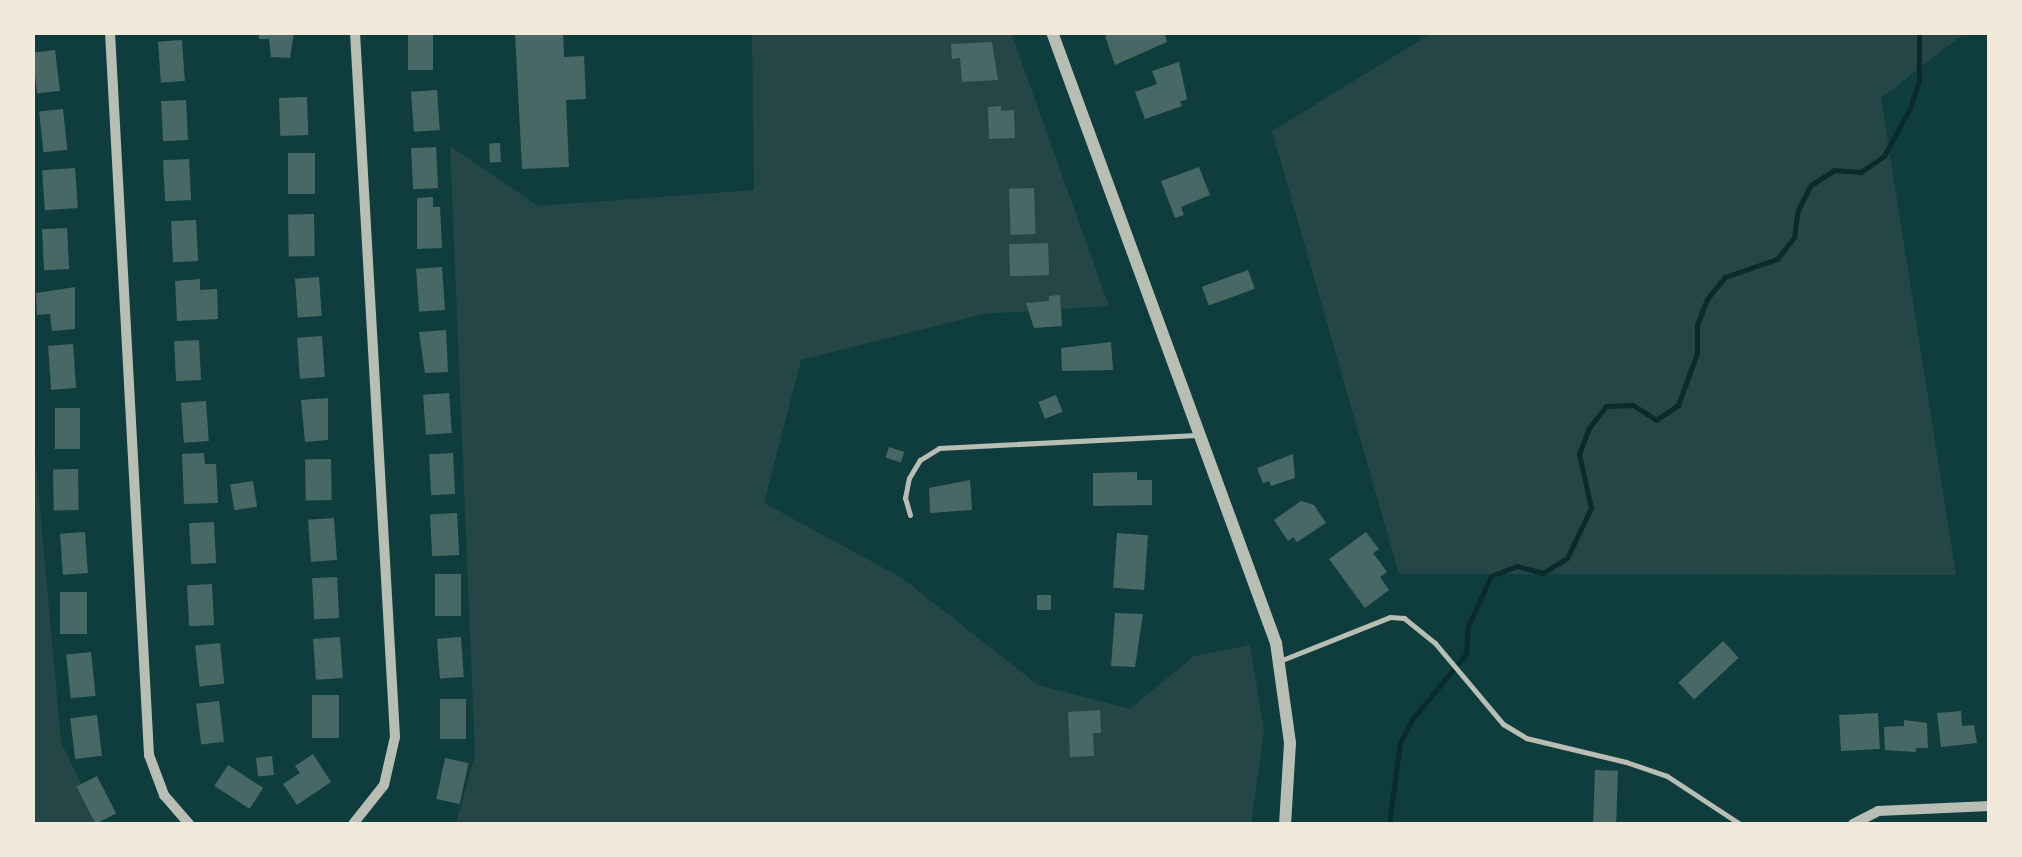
<!DOCTYPE html>
<html>
<head>
<meta charset="utf-8">
<style>
	body { margin:0 }
	#map { position:relative; width:2022px; height:857px; overflow:hidden; background:#0f3d3e; font-family:"Varela Round",sans-serif }
	div>[style] { position:absolute }
	.green>* { inset:0; background:#244646 }
	.stream>* { height:5px; margin:-2.5px; padding:0 2.5px; transform-origin:2.5px; border-radius:2.5px; background:#0a2a2b }
	.building>* { inset:0; background:#486865; transform-origin:0 0 }
	.service>* { height:5px; margin:-2.5px; padding:0 2.5px; transform-origin:2.5px; border-radius:2.5px; background:#b8beb3 }
	.minor>* { height:10px; margin:-5px; padding:0 5px; transform-origin:5px; border-radius:5px; background:#b8beb3 }
	.tertiary>* { height:12px; margin:-6px; padding:0 6px; transform-origin:6px; border-radius:6px; background:#b8beb3 }
	span { translate:-50% -50%; white-space:nowrap; text-align:center; line-height:1.15; -webkit-text-stroke:8px #f1e9da; paint-order:stroke }
	.frame { position:absolute; inset:0; border:35px solid #f1e9da; pointer-events:none }
</style>
</head>
<body>
<div id="map">
	<div class="green">
		<div style="clip-path:polygon(752px 33px,1011px 33px,1109px 306px,983px 314px,801px 360px,764px 503px,902px 578px,1038px 685px,1130px 709px,1194px 656px,1250px 645px,1264px 731px,1251px 824px,456px 824px,475px 755px,450px 146px,538px 206px,754px 190px)"></div>
		<div style="clip-path:polygon(1432px 33px,1965px 33px,1881px 98px,1956px 575px,1399px 574px,1272px 131px)"></div>
		<div style="clip-path:polygon(32px 419px,61px 742px,100px 824px,33px 824px)"></div>
	</div>
	<div class="stream">
		<div style="left:1389px;top:824px;width:82px;rotate:-82.3deg"></div>
		<div style="left:1400px;top:743px;width:28px;rotate:-63deg"></div>
		<div style="left:1413px;top:718px;width:83px;rotate:-50.4deg"></div>
		<div style="left:1466px;top:654px;width:28px;rotate:-86deg"></div>
		<div style="left:1468px;top:626px;width:55px;rotate:-65.3deg"></div>
		<div style="left:1491px;top:576px;width:28px;rotate:-21deg"></div>
		<div style="left:1517px;top:566px;width:27px;rotate:15deg"></div>
		<div style="left:1543px;top:573px;width:28px;rotate:-32deg"></div>
		<div style="left:1567px;top:558px;width:55px;rotate:-64.4deg"></div>
		<div style="left:1591px;top:508px;width:55px;rotate:-102.5deg"></div>
		<div style="left:1579px;top:454px;width:28px;rotate:-69deg"></div>
		<div style="left:1589px;top:428px;width:28px;rotate:-52deg"></div>
		<div style="left:1606px;top:406px;width:27px;rotate:-2deg"></div>
		<div style="left:1633px;top:405px;width:27px;rotate:33deg"></div>
		<div style="left:1656px;top:420px;width:27px;rotate:-34deg"></div>
		<div style="left:1678px;top:405px;width:55px;rotate:-69.9deg"></div>
		<div style="left:1697px;top:353px;width:28px;rotate:-90deg"></div>
		<div style="left:1697px;top:325px;width:28px;rotate:-69deg"></div>
		<div style="left:1707px;top:299px;width:28px;rotate:-51deg"></div>
		<div style="left:1725px;top:277px;width:55px;rotate:-19.1deg"></div>
		<div style="left:1777px;top:259px;width:28px;rotate:-52deg"></div>
		<div style="left:1794px;top:237px;width:27px;rotate:-82deg"></div>
		<div style="left:1798px;top:210px;width:28px;rotate:-63deg"></div>
		<div style="left:1811px;top:185px;width:27px;rotate:-33deg"></div>
		<div style="left:1834px;top:170px;width:27px;rotate:4deg"></div>
		<div style="left:1861px;top:172px;width:28px;rotate:-35deg"></div>
		<div style="left:1884px;top:156px;width:55px;rotate:-61.6deg"></div>
		<div style="left:1910px;top:108px;width:28px;rotate:-72deg"></div>
		<div style="left:1919px;top:81px;width:49px;rotate:-90deg"></div>
	</div>
	<div class="building">
		<div style="clip-path:polygon(259px 32px,294px 32px,290px 58px,271px 57px,269px 39px,259px 39px)"></div>
		<div style="left:408px;top:32px;width:25px;height:38px"></div>
		<div style="clip-path:polygon(515px 32px,563px 32px,564px 57px,584px 56px,586px 99px,566px 100px,569px 167px,522px 169px)"></div>
		<div style="clip-path:polygon(1111px 32px,1164px 32px,1167px 42px,1115px 65px,1105px 36px)"></div>
		<div style="left:182px;top:40px;width:41px;height:24px;rotate:86deg"></div>
		<div style="clip-path:polygon(992px 42px,998px 80px,962px 82px,960px 58px,952px 59px,951px 44px)"></div>
		<div style="left:55px;top:50px;width:41px;height:23px;rotate:83deg"></div>
		<div style="clip-path:polygon(1179px 62px,1187px 99px,1180px 102px,1182px 106px,1145px 119px,1135px 92px,1157px 84px,1152px 71px)"></div>
		<div style="left:437px;top:90px;width:40px;height:26px;rotate:86deg"></div>
		<div style="left:307px;top:97px;width:38px;height:28px;rotate:88deg"></div>
		<div style="left:186px;top:100px;width:40px;height:25px;rotate:87deg"></div>
		<div style="clip-path:polygon(1001px 106px,1001px 111px,1014px 110px,1015px 138px,989px 139px,988px 107px)"></div>
		<div style="left:63px;top:109px;width:41px;height:24px;rotate:84deg"></div>
		<div style="left:500px;top:143px;width:19px;height:11px;rotate:87deg"></div>
		<div style="left:436px;top:147px;width:41px;height:25px;rotate:87deg"></div>
		<div style="left:315px;top:153px;width:41px;height:27px;rotate:90deg"></div>
		<div style="left:189px;top:159px;width:41px;height:26px;rotate:87deg"></div>
		<div style="clip-path:polygon(1199px 167px,1210px 195px,1181px 207px,1184px 215px,1175px 218px,1161px 181px)"></div>
		<div style="left:75px;top:168px;width:40px;height:33px;rotate:86deg"></div>
		<div style="left:1034px;top:188px;width:46px;height:25px;rotate:88deg"></div>
		<div style="clip-path:polygon(433px 197px,433px 207px,440px 207px,442px 248px,417px 249px,417px 198px)"></div>
		<div style="left:314px;top:214px;width:42px;height:26px;rotate:89deg"></div>
		<div style="left:196px;top:220px;width:41px;height:25px;rotate:87deg"></div>
		<div style="left:67px;top:228px;width:41px;height:25px;rotate:87deg"></div>
		<div style="left:1048px;top:243px;width:32px;height:39px;rotate:88deg"></div>
		<div style="left:442px;top:267px;width:43px;height:26px;rotate:86deg"></div>
		<div style="left:1248px;top:270px;width:20px;height:49px;rotate:70deg"></div>
		<div style="left:319px;top:277px;width:39px;height:24px;rotate:86deg"></div>
		<div style="clip-path:polygon(200px 279px,200px 290px,217px 289px,218px 319px,177px 321px,175px 281px)"></div>
		<div style="clip-path:polygon(75px 287px,75px 329px,52px 331px,50px 314px,37px 315px,36px 293px)"></div>
		<div style="clip-path:polygon(1060px 295px,1062px 326px,1034px 328px,1026px 303px,1049px 301px,1049px 296px)"></div>
		<div style="clip-path:polygon(446px 330px,448px 372px,425px 373px,419px 332px)"></div>
		<div style="left:322px;top:336px;width:41px;height:25px;rotate:86deg"></div>
		<div style="left:199px;top:340px;width:40px;height:25px;rotate:87deg"></div>
		<div style="clip-path:polygon(1111px 342px,1113px 370px,1062px 371px,1061px 348px)"></div>
		<div style="left:73px;top:344px;width:44px;height:25px;rotate:86deg"></div>
		<div style="left:449px;top:393px;width:40px;height:26px;rotate:86deg"></div>
		<div style="left:1056px;top:395px;width:18px;height:19px;rotate:68deg"></div>
		<div style="clip-path:polygon(328px 398px,328px 440px,305px 442px,301px 400px)"></div>
		<div style="left:206px;top:401px;width:40px;height:25px;rotate:86deg"></div>
		<div style="left:55px;top:408px;width:25px;height:41px"></div>
		<div style="left:889px;top:447px;width:16px;height:11px;rotate:18deg"></div>
		<div style="clip-path:polygon(204px 453px,205px 464px,216px 464px,218px 503px,184px 504px,182px 454px)"></div>
		<div style="left:453px;top:453px;width:41px;height:24px;rotate:87deg"></div>
		<div style="clip-path:polygon(1293px 454px,1295px 478px,1271px 486px,1269px 481px,1263px 483px,1257px 468px)"></div>
		<div style="left:331px;top:459px;width:41px;height:26px;rotate:89deg"></div>
		<div style="left:78px;top:469px;width:41px;height:25px;rotate:89deg"></div>
		<div style="clip-path:polygon(1137px 472px,1137px 480px,1152px 480px,1152px 505px,1093px 506px,1093px 473px)"></div>
		<div style="clip-path:polygon(970px 480px,972px 510px,930px 513px,929px 488px)"></div>
		<div style="left:253px;top:481px;width:26px;height:23px;rotate:81deg"></div>
		<div style="clip-path:polygon(1301px 501px,1314px 505px,1326px 523px,1297px 542px,1293px 537px,1288px 541px,1274px 520px)"></div>
		<div style="left:457px;top:513px;width:42px;height:27px;rotate:87deg"></div>
		<div style="left:334px;top:518px;width:42px;height:26px;rotate:86deg"></div>
		<div style="left:214px;top:522px;width:41px;height:25px;rotate:87deg"></div>
		<div style="left:85px;top:532px;width:41px;height:25px;rotate:86deg"></div>
		<div style="clip-path:polygon(1366px 532px,1379px 549px,1373px 553px,1387px 572px,1380px 577px,1389px 590px,1365px 608px,1329px 559px)"></div>
		<div style="left:1117px;top:533px;width:31px;height:55px;rotate:4deg"></div>
		<div style="left:435px;top:574px;width:26px;height:42px"></div>
		<div style="left:337px;top:577px;width:41px;height:25px;rotate:87deg"></div>
		<div style="left:212px;top:584px;width:41px;height:25px;rotate:87deg"></div>
		<div style="left:87px;top:592px;width:42px;height:27px;rotate:90deg"></div>
		<div style="left:1051px;top:595px;width:15px;height:14px;rotate:90deg"></div>
		<div style="clip-path:polygon(1115px 613px,1143px 614px,1135px 667px,1111px 666px)"></div>
		<div style="left:340px;top:637px;width:41px;height:27px;rotate:86deg"></div>
		<div style="left:461px;top:637px;width:40px;height:24px;rotate:86deg"></div>
		<div style="left:1723px;top:641px;width:23px;height:61px;rotate:47deg"></div>
		<div style="left:220px;top:643px;width:41px;height:25px;rotate:84deg"></div>
		<div style="left:91px;top:652px;width:44px;height:25px;rotate:84deg"></div>
		<div style="left:339px;top:695px;width:43px;height:27px;rotate:90deg"></div>
		<div style="left:440px;top:699px;width:26px;height:40px"></div>
		<div style="left:219px;top:701px;width:41px;height:23px;rotate:83deg"></div>
		<div style="clip-path:polygon(1100px 710px,1101px 733px,1093px 733px,1094px 756px,1070px 757px,1068px 712px)"></div>
		<div style="clip-path:polygon(1961px 711px,1962px 726px,1974px 725px,1977px 743px,1941px 747px,1937px 713px)"></div>
		<div style="left:1878px;top:713px;width:36px;height:39px;rotate:87deg"></div>
		<div style="left:97px;top:715px;width:41px;height:27px;rotate:83deg"></div>
		<div style="clip-path:polygon(1904px 720px,1927px 723px,1928px 748px,1916px 748px,1916px 752px,1885px 750px,1884px 727px,1904px 726px)"></div>
		<div style="clip-path:polygon(313px 754px,331px 782px,297px 805px,283px 784px,300px 773px,295px 766px)"></div>
		<div style="left:272px;top:756px;width:19px;height:16px;rotate:84deg"></div>
		<div style="left:445px;top:758px;width:24px;height:42px;rotate:12deg"></div>
		<div style="left:228px;top:765px;width:42px;height:25px;rotate:33deg"></div>
		<div style="left:1595px;top:770px;width:23px;height:54px;rotate:2deg"></div>
		<div style="left:97px;top:776px;width:42px;height:23px;rotate:63deg"></div>
	</div>
	<div class="service">
		<div style="left:910px;top:515px;width:18px;rotate:-106deg"></div>
		<div style="left:905px;top:498px;width:20px;rotate:-79deg"></div>
		<div style="left:909px;top:478px;width:21px;rotate:-59deg"></div>
		<div style="left:920px;top:460px;width:22px;rotate:-32deg"></div>
		<div style="left:939px;top:448px;width:258px;rotate:-2.9deg"></div>
		<div style="left:1282px;top:660px;width:116px;rotate:-21.7deg"></div>
		<div style="left:1390px;top:617px;width:14px;rotate:4deg"></div>
		<div style="left:1404px;top:618px;width:40px;rotate:39deg"></div>
		<div style="left:1435px;top:643px;width:106px;rotate:50deg"></div>
		<div style="left:1503px;top:724px;width:27px;rotate:31deg"></div>
		<div style="left:1526px;top:738px;width:103px;rotate:13.5deg"></div>
		<div style="left:1626px;top:762px;width:43px;rotate:18.9deg"></div>
		<div style="left:1667px;top:776px;width:87px;rotate:33.3deg"></div>
	</div>
	<div class="minor">
		<div style="left:110px;top:32px;width:724px;rotate:86.91deg"></div>
		<div style="left:149px;top:755px;width:43px;rotate:69.4deg"></div>
		<div style="left:164px;top:795px;width:38px;rotate:49deg"></div>
		<div style="left:353px;top:824px;width:50px;rotate:-51.5deg"></div>
		<div style="left:384px;top:785px;width:49px;rotate:-77.1deg"></div>
		<div style="left:395px;top:737px;width:706px;rotate:-93.25deg"></div>
		<div style="left:1853px;top:824px;width:28px;rotate:-27deg"></div>
		<div style="left:1878px;top:811px;width:112px;rotate:-2.6deg"></div>
	</div>
	<div class="tertiary">
		<div style="left:1052px;top:32px;width:651px;rotate:69.87deg"></div>
		<div style="left:1276px;top:643px;width:101px;rotate:82deg"></div>
		<div style="left:1290px;top:743px;width:81px;rotate:93.5deg"></div>
	</div>
	<div class="frame"></div>
</div>
</body>
</html>
